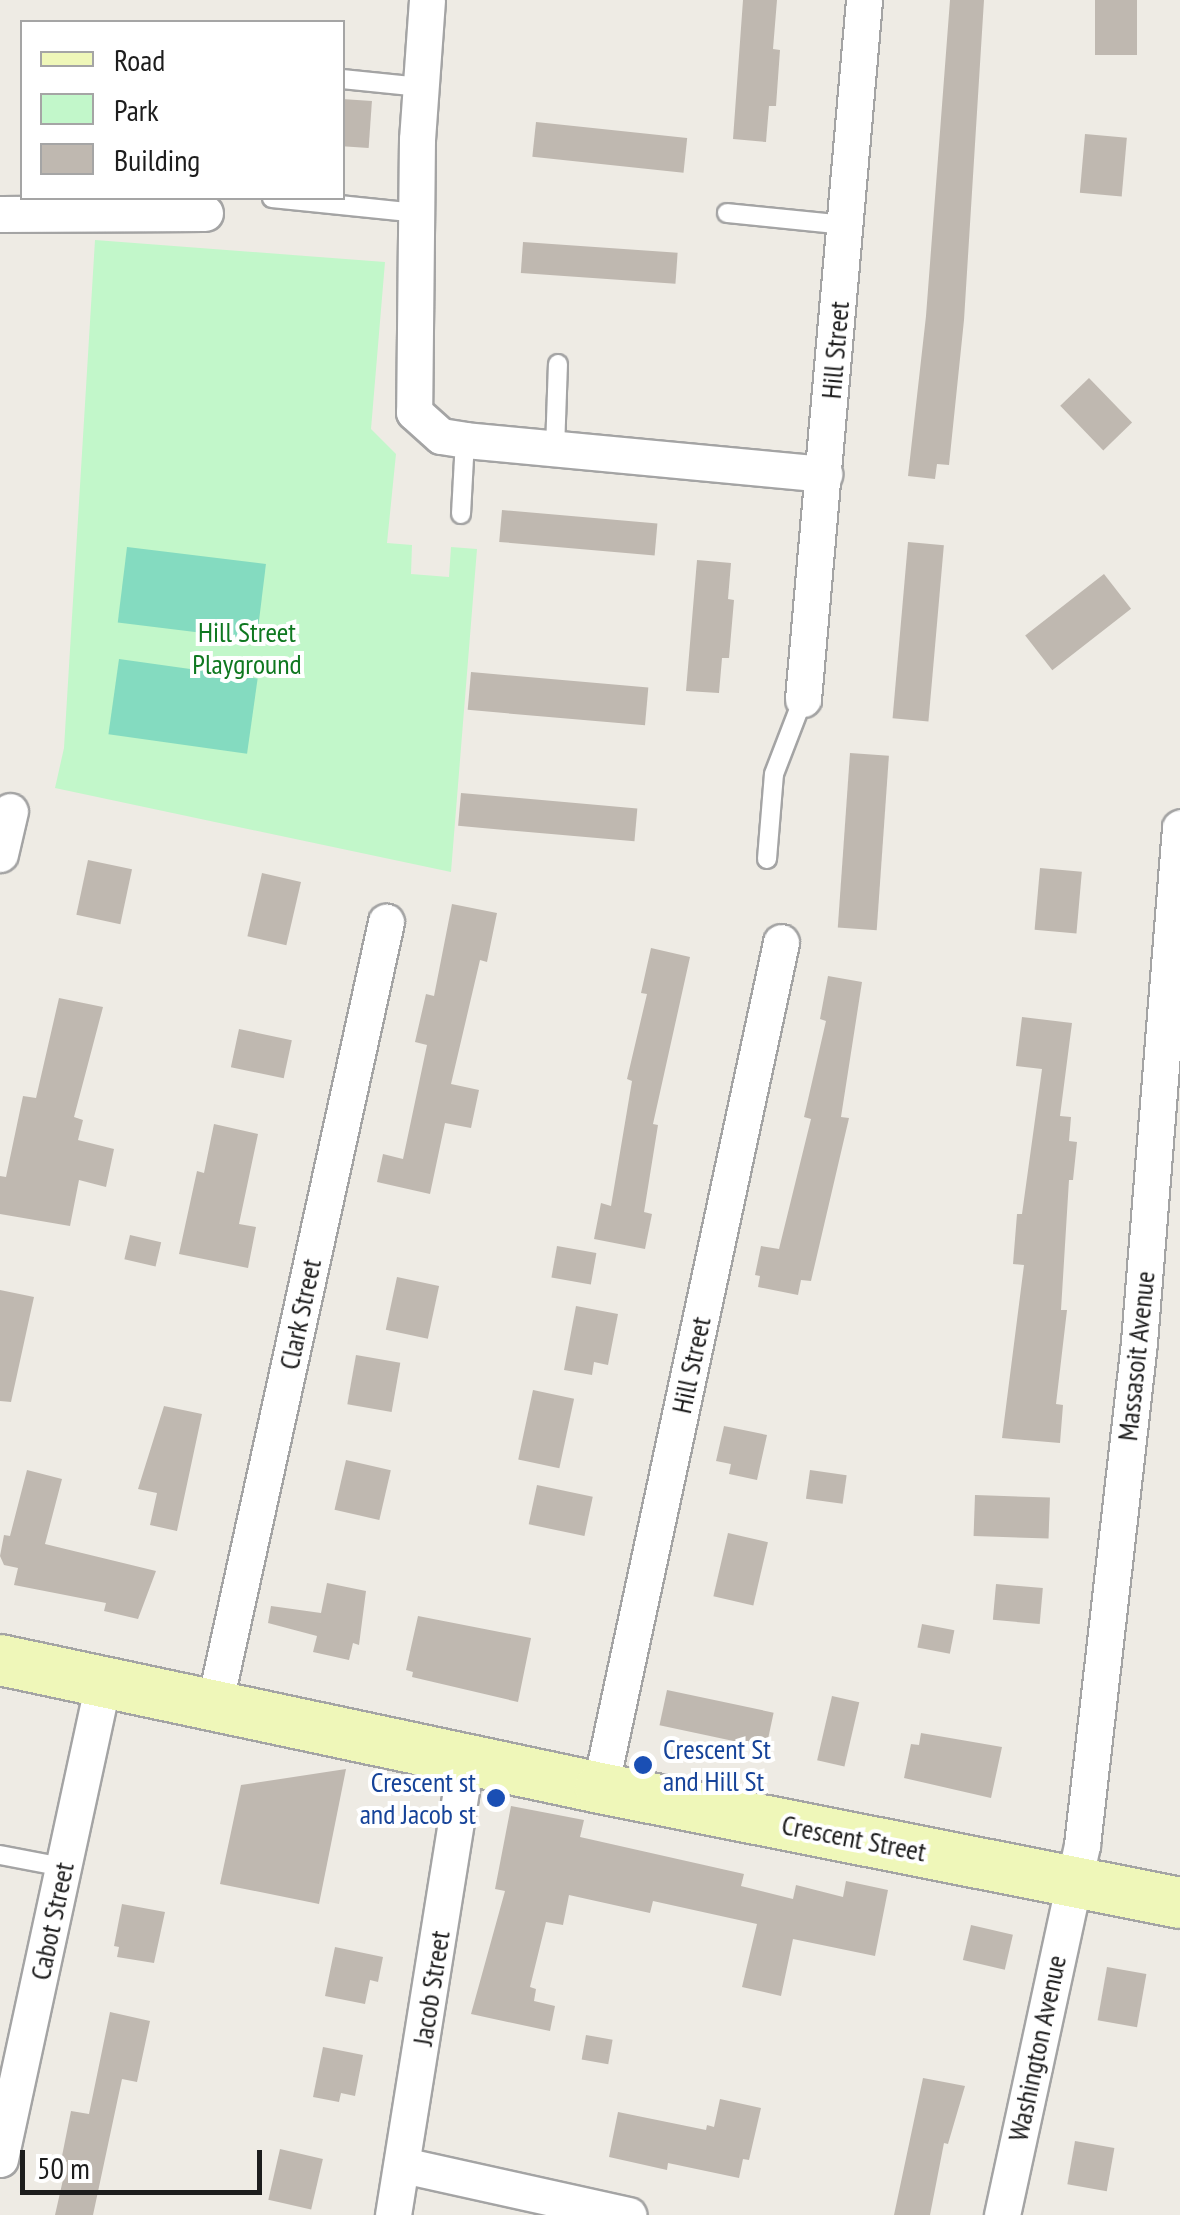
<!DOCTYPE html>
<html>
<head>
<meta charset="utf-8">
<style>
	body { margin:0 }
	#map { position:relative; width:1180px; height:2215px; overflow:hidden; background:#eeebe4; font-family:"PT Sans Narrow",sans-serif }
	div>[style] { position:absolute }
	.park>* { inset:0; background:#c2f7ca }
	.pitch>* { inset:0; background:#84dbc0; transform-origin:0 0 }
	.building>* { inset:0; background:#bfb8b0; transform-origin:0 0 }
	.roads { filter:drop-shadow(2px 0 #a4a4a4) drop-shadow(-2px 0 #a4a4a4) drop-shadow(0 2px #a4a4a4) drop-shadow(0 -2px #a4a4a4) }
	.service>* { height:18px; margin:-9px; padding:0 9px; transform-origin:9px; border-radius:9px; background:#fff }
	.minor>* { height:35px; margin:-17.5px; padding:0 17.5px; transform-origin:17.5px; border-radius:17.5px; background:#fff }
	.secondary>* { height:50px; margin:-25px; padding:0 25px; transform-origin:25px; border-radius:25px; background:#eff7b9 }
	.dots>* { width:28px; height:28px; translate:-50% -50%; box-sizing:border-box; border:5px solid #fff; border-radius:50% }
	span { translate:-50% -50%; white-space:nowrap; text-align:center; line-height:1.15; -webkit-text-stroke:8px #fff; paint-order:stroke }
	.street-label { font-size:28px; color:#1d1d1d }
	.park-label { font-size:28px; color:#0f7820 }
	.transit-label { font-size:28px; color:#164399 }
	.left { translate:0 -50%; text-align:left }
	.right { translate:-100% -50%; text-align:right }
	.legend { position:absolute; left:20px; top:20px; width:325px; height:180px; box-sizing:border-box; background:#fff; border:2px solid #a5a5a5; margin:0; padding:12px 18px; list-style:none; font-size:30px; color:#1d1d1d }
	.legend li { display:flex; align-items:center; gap:20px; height:50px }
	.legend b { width:50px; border:2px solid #a5a5a5 }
	.scale { position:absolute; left:20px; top:2150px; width:242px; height:45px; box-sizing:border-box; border:5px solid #1d1d1d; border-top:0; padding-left:12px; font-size:30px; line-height:35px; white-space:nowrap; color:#1d1d1d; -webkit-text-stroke:8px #fff; paint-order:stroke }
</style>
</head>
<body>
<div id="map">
	<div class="park">
		<div style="clip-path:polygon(95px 240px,385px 262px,371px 429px,396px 454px,387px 543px,412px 545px,411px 574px,449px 577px,451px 547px,477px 549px,451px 872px,55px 788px,64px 748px)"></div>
	</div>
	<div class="pitch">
		<div style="left:127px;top:547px;width:140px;height:76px;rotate:7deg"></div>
		<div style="left:119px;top:659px;width:140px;height:76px;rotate:8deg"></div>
	</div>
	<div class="building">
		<div style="clip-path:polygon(743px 0,777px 0,773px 49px,780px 50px,776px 106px,769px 106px,766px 142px,733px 139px)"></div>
		<div style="clip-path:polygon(950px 0,984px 0,964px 320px,949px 465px,937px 464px,935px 479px,908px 476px,926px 316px)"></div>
		<div style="left:1095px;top:0;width:42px;height:55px"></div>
		<div style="left:342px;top:99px;width:30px;height:47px;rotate:4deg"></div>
		<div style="left:536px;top:122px;width:152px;height:35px;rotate:6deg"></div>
		<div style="left:1085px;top:134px;width:42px;height:59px;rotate:5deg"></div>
		<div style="left:523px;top:242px;width:155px;height:31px;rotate:4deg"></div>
		<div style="left:1089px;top:378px;width:62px;height:40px;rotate:46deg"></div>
		<div style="left:502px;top:510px;width:156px;height:32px;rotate:5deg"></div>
		<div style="left:908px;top:542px;width:36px;height:177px;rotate:5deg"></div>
		<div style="clip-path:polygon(697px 560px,731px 563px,728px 599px,734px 600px,729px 658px,722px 658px,719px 693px,686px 691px)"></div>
		<div style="left:1104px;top:574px;width:44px;height:100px;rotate:52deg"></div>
		<div style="left:471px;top:672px;width:178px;height:38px;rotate:5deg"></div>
		<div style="left:850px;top:753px;width:39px;height:175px;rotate:4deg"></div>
		<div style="left:461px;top:793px;width:177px;height:33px;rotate:5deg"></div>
		<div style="left:88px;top:860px;width:45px;height:56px;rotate:12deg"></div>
		<div style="left:1040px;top:868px;width:42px;height:62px;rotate:5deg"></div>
		<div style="left:262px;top:873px;width:40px;height:65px;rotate:13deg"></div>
		<div style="clip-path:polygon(452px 904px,497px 913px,487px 962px,480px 960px,451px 1084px,479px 1090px,471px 1128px,445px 1123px,430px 1194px,377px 1182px,383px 1154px,403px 1159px,427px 1045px,415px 1042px,426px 994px,434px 996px)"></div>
		<div style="clip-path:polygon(651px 948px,690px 957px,653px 1124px,658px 1125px,644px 1212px,652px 1214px,645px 1249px,594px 1239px,601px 1203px,611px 1206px,632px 1081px,627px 1079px,647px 994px,641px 993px)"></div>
		<div style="clip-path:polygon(828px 976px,862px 982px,841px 1117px,849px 1118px,811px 1281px,801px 1280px,798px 1295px,758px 1287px,760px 1276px,755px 1275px,761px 1246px,779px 1249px,811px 1119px,804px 1117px,826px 1021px,820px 1019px)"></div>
		<div style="clip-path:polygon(59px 998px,103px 1007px,74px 1117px,83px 1120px,78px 1140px,114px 1149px,106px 1187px,79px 1180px,70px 1226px,0 1214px,0 1176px,6px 1177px,23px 1096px,36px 1098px)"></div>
		<div style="clip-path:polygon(1022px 1017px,1072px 1023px,1060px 1116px,1071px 1117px,1069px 1141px,1077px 1142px,1073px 1180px,1069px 1180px,1061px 1310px,1067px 1310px,1056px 1404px,1063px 1405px,1060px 1443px,1002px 1438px,1024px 1265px,1013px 1264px,1017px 1214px,1022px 1214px,1042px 1069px,1016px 1066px)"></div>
		<div style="left:239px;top:1029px;width:54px;height:39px;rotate:12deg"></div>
		<div style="clip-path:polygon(214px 1124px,258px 1134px,239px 1224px,256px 1227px,248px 1268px,179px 1254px,197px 1171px,204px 1173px)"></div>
		<div style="left:130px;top:1235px;width:32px;height:25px;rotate:13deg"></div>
		<div style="left:557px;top:1246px;width:40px;height:32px;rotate:10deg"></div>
		<div style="left:397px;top:1277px;width:43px;height:54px;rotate:12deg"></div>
		<div style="clip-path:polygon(0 1290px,34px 1297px,11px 1402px,0 1401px)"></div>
		<div style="clip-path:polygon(576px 1306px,618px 1314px,608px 1365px,594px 1362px,592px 1375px,564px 1370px)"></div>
		<div style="left:356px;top:1355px;width:45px;height:50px;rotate:10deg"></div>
		<div style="left:533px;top:1390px;width:42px;height:71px;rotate:12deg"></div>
		<div style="clip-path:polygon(164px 1406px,202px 1414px,177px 1531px,150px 1525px,157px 1493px,138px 1489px)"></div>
		<div style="clip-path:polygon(724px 1426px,767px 1435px,757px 1480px,729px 1474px,731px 1464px,716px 1461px)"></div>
		<div style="left:346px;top:1460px;width:46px;height:51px;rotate:13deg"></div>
		<div style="clip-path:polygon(27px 1470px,62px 1479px,45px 1544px,156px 1571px,138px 1619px,104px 1611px,106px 1603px,14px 1585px,18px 1568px,4px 1565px,0 1556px,4px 1535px,10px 1536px)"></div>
		<div style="left:810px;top:1470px;width:37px;height:29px;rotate:8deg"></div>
		<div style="left:537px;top:1485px;width:57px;height:40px;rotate:12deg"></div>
		<div style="left:975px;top:1495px;width:75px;height:41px;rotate:2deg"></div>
		<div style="left:728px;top:1533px;width:41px;height:65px;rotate:13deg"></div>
		<div style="clip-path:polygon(327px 1583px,366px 1591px,359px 1645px,353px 1643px,349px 1660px,313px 1652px,317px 1636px,268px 1623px,271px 1606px,321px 1613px)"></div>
		<div style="left:996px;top:1584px;width:47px;height:36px;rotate:5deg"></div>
		<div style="clip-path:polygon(418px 1616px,531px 1638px,518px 1702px,412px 1677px,413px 1672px,406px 1670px)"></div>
		<div style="left:922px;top:1624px;width:33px;height:24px;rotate:11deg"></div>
		<div style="left:667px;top:1690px;width:109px;height:36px;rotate:12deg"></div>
		<div style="left:832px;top:1696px;width:28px;height:66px;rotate:13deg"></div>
		<div style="clip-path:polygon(921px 1733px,1002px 1747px,991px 1798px,904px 1778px,911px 1744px,919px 1745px)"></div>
		<div style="clip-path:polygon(346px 1769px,319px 1904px,220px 1884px,241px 1785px)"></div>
		<div style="clip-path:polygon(511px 1806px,584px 1820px,580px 1837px,744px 1874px,741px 1886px,793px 1899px,796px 1885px,843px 1897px,846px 1881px,888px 1890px,875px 1956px,793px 1939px,781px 1996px,742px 1987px,757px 1924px,653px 1901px,650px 1913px,569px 1895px,563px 1925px,546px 1922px,530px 1987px,536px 1989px,534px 2001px,555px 2006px,550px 2031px,471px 2014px,505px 1891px,495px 1889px)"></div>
		<div style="clip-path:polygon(122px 1904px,165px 1912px,154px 1963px,117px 1957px,119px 1947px,114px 1946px)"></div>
		<div style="left:971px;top:1925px;width:43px;height:36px;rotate:13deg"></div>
		<div style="clip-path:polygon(335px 1947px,383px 1957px,378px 1982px,370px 1980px,365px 2004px,325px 1996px)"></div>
		<div style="left:1107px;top:1967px;width:40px;height:54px;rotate:10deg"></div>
		<div style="clip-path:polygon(110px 2012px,150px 2021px,137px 2082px,122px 2079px,93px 2215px,55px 2215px,67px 2162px,61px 2161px,71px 2111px,89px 2114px)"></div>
		<div style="left:586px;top:2035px;width:27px;height:25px;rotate:10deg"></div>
		<div style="clip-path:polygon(323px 2047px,363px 2055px,355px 2096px,341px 2093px,339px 2102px,313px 2097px)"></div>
		<div style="clip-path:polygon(923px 2078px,965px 2086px,948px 2144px,944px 2143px,930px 2215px,894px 2215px)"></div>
		<div style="clip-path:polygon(720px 2099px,761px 2108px,749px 2160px,743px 2159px,739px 2178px,668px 2163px,667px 2170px,609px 2157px,618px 2112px,706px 2130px,707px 2125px,714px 2127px)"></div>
		<div style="left:1075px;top:2141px;width:40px;height:44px;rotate:10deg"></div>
		<div style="left:280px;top:2149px;width:44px;height:52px;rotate:13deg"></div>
	</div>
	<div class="roads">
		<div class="service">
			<div style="left:342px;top:79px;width:79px;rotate:5.8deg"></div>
			<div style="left:272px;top:198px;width:145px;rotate:5.9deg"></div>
			<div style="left:727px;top:213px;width:120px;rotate:5.8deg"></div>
			<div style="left:555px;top:449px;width:85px;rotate:-88deg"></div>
			<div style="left:461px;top:514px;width:74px;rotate:-86.9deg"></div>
			<div style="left:767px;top:859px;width:85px;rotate:-85.3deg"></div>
			<div style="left:774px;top:774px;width:80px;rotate:-68.9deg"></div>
			<div style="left:0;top:1855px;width:64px;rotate:10.8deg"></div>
		</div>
		<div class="minor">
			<div style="left:427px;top:0;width:139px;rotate:94.1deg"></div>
			<div style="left:417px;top:139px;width:273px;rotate:90.6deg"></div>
			<div style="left:414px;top:412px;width:36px;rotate:42deg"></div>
			<div style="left:441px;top:436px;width:24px;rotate:9deg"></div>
			<div style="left:465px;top:440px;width:361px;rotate:5.4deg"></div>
			<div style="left:0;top:214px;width:205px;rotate:-0.3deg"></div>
			<div style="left:803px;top:699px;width:702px;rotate:-85.01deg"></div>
			<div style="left:0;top:854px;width:44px;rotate:-76.9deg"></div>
			<div style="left:214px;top:1706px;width:803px;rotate:-77.63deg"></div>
			<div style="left:600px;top:1788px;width:865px;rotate:-77.92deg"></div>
			<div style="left:0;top:2159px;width:488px;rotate:-77.8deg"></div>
			<div style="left:403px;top:2165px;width:231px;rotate:12.5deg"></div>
			<div style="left:393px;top:2215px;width:461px;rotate:-80.9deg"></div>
			<div style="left:1002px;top:2215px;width:379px;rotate:-77.8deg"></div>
			<div style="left:1082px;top:1845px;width:506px;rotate:-83.53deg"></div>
			<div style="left:1139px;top:1342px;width:516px;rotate:-85.44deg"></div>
		</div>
		<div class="secondary">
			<div style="left:0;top:1660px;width:614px;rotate:12.04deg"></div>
			<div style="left:600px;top:1788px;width:591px;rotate:11.21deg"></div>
		</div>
	</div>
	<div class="dots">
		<div style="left:643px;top:1765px;background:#1a4fb4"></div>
		<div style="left:496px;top:1798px;background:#1a4fb4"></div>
	</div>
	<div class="street-label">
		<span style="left:835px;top:350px;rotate:-85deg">Hill Street</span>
		<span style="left:300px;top:1314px;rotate:-78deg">Clark Street</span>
		<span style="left:1136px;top:1356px;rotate:-84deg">Massasoit Avenue</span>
		<span style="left:691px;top:1365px;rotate:-78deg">Hill Street</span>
		<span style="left:854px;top:1838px;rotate:11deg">Crescent Street</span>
		<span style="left:52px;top:1921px;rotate:-78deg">Cabot Street</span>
		<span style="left:431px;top:1988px;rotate:-81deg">Jacob Street</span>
		<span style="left:1037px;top:2048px;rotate:-78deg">Washington Avenue</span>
	</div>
	<div class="park-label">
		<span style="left:247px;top:648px">Hill Street<br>Playground</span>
	</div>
	<div class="transit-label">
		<span class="left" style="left:663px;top:1765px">Crescent St<br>and Hill St</span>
		<span class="right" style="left:476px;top:1798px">Crescent st<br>and Jacob st</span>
	</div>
	<ul class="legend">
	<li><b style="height:12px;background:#eff7b9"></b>Road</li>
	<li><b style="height:28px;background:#c2f7ca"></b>Park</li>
	<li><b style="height:28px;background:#bfb8b0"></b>Building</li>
	</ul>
	<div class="scale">50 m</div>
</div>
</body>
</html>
